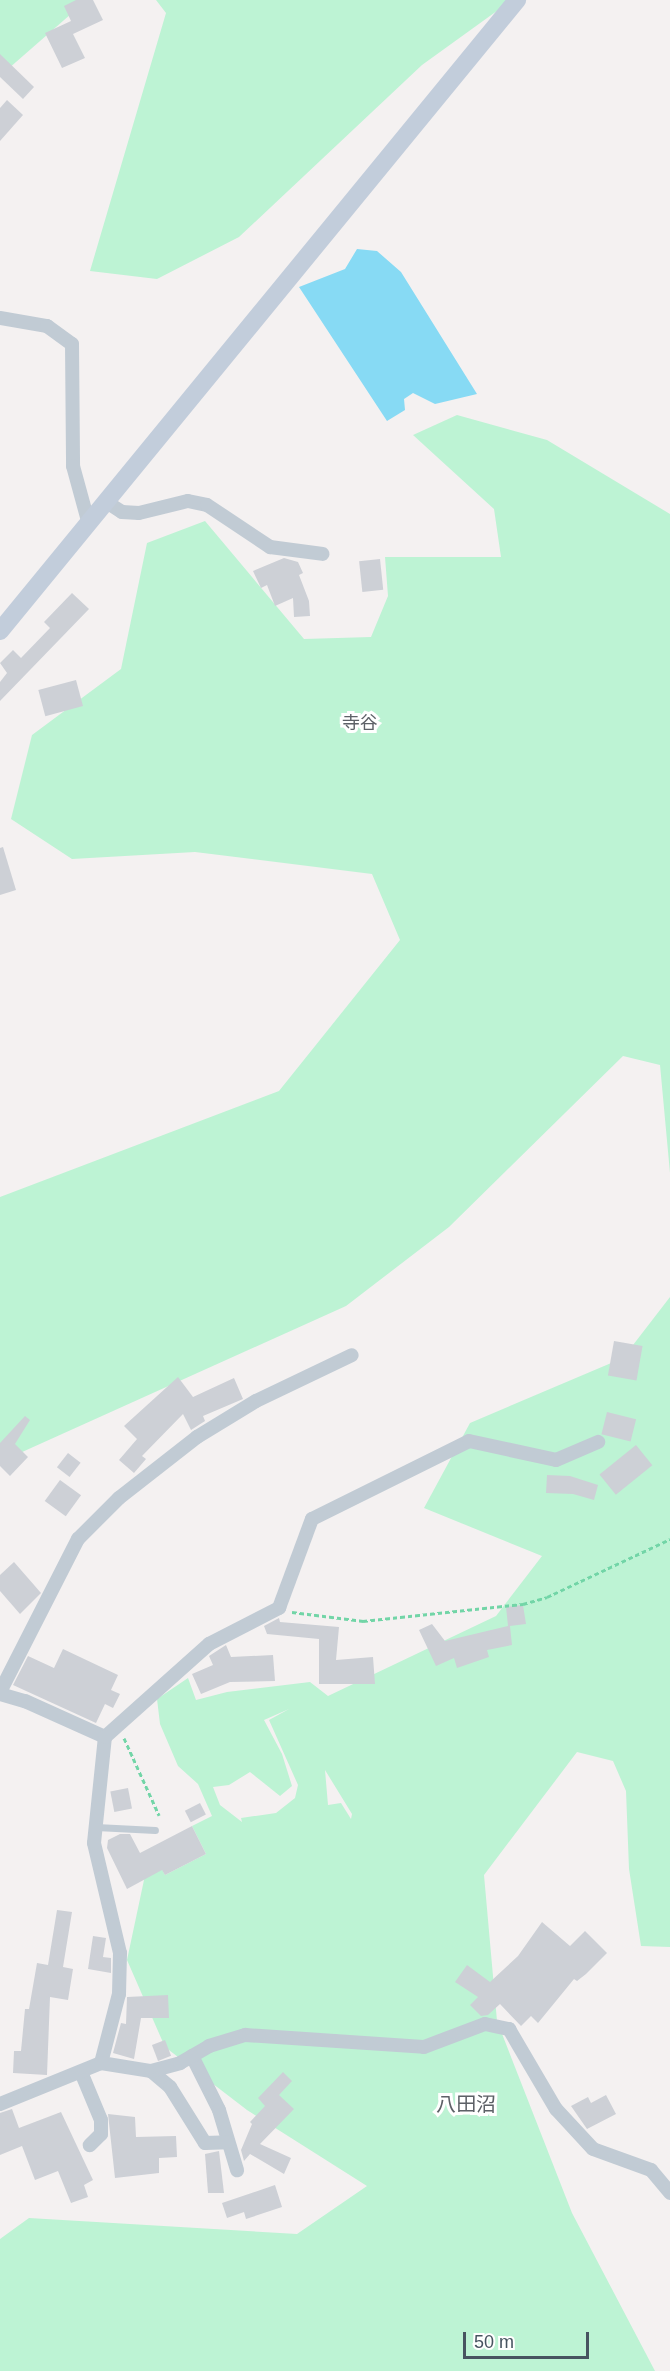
<!DOCTYPE html>
<html>
<head>
<meta charset="utf-8">
<style>
	body { margin:0 }
	#map { position:relative; width:670px; height:2371px; overflow:hidden; background:#f4f1f1; font-family:Helvetica,"Noto Sans JP",sans-serif }
	div>[style] { position:absolute }
	.green>* { inset:0; background:#bdf3d4 }
	.water>* { inset:0; background:#87daf4 }
	.building>* { inset:0; background:#cdd0d6; transform-origin:0 0 }
	.path>* { height:3px; margin-top:-1.5px; transform-origin:0; background:repeating-linear-gradient(90deg,#72d5a7 0 4.5px,transparent 0 7.5px) }
	.lane>* { height:7px; margin:-3.5px; padding:0 3.5px; transform-origin:3.5px; border-radius:3.5px; background:#c1cbd4 }
	.street>* { height:14px; margin:-7px; padding:0 7px; transform-origin:7px; border-radius:7px; background:#c1cbd4 }
	.secondary>* { height:18px; margin:-9px; padding:0 9px; transform-origin:9px; border-radius:9px; background:#c2cddb }
	span { translate:-50% -50%; white-space:nowrap; text-align:center; line-height:1.15; -webkit-text-stroke:6px #fff; paint-order:stroke }
	.neighbourhood-label { font-size:18px; color:#5d6167 }
	.quarter-label { font-size:20px; color:#5d6167 }
	.scale { position:absolute; left:463px; top:2332px; width:126px; height:27px; box-sizing:border-box; border:3px solid #475460; border-top:0; padding-left:8px; font-size:18px; line-height:21px; white-space:nowrap; color:#475460; -webkit-text-stroke:4px #fff; paint-order:stroke }
</style>
</head>
<body>
<div id="map">
	<div class="green">
		<div style="clip-path:polygon(0 0,87px 0,0 76px)"></div>
		<div style="clip-path:polygon(156px 0,512px 0,422px 65px,239px 237px,157px 279px,90px 271px,166px 13px)"></div>
		<div style="clip-path:polygon(457px 415px,547px 440px,670px 514px,670px 1173px,660px 1065px,623px 1056px,449px 1227px,346px 1306px,0 1462px,0 1197px,279px 1091px,400px 940px,372px 874px,195px 852px,72px 859px,11px 819px,32px 735px,121px 669px,147px 543px,205px 521px,304px 639px,371px 637px,388px 596px,385px 557px,501px 557px,494px 509px,413px 435px)"></div>
		<div style="clip-path:polygon(evenodd,670px 1297px,670px 1947px,641px 1946px,629px 1869px,626px 1791px,613px 1761px,577px 1752px,484px 1875px,497px 2021px,572px 2213px,655px 2371px,0 2371px,0 2239px,29px 2218px,297px 2234px,367px 2186px,247px 2110px,165px 2047px,127px 1960px,151px 1847px,165px 1875px,206px 1854px,192px 1826px,212px 1816px,198px 1784px,178px 1766px,160px 1724px,157px 1699px,188px 1678px,196px 1700px,227px 1692px,310px 1682px,328px 1696px,496px 1616px,542px 1556px,424px 1508px,470px 1423px,623px 1358px,670px 1297px,289px 1709px,269px 1720px,298px 1785px,295px 1798px,276px 1813px,241px 1818px,242px 1822px,220px 1805px,213px 1787px,229px 1785px,250px 1772px,280px 1796px,292px 1786px,282px 1754px,264px 1720px,289px 1709px,670px 1297px,325px 1770px,352px 1814px,351px 1819px,341px 1803px,328px 1805px,325px 1770px)"></div>
	</div>
	<div class="water">
		<div style="clip-path:polygon(357px 249px,377px 251px,401px 272px,477px 394px,435px 404px,413px 393px,404px 399px,405px 410px,387px 421px,299px 287px,345px 269px)"></div>
	</div>
	<div class="building">
		<div style="clip-path:polygon(76px 0,93px 0,103px 20px,73px 34px,85px 58px,62px 68px,45px 33px,71px 21px,64px 6px)"></div>
		<div style="clip-path:polygon(0 54px,34px 87px,23px 99px,0 77px)"></div>
		<div style="clip-path:polygon(7px 100px,23px 115px,0 141px,0 108px)"></div>
		<div style="clip-path:polygon(284px 558px,298px 562px,303px 573px,299px 575px,309px 601px,310px 616px,294px 617px,293px 598px,275px 606px,267px 585px,261px 588px,253px 571px)"></div>
		<div style="left:380px;top:559px;width:31px;height:21px;rotate:84deg"></div>
		<div style="clip-path:polygon(72px 593px,89px 609px,0 701px,0 682px,7px 673px,0 663px,13px 650px,21px 658px,50px 628px,44px 622px)"></div>
		<div style="left:76px;top:680px;width:27px;height:39px;rotate:75deg"></div>
		<div style="clip-path:polygon(3px 847px,16px 890px,0 895px,0 848px)"></div>
		<div style="left:614px;top:1341px;width:29px;height:35px;rotate:10deg"></div>
		<div style="clip-path:polygon(178px 1377px,193px 1397px,234px 1378px,243px 1399px,203px 1416px,205px 1421px,191px 1430px,183px 1414px,142px 1456px,146px 1459px,134px 1473px,119px 1460px,137px 1439px,124px 1426px)"></div>
		<div style="left:607px;top:1412px;width:30px;height:23px;rotate:14deg"></div>
		<div style="clip-path:polygon(25px 1416px,30px 1420px,15px 1444px,28px 1457px,10px 1476px,0 1466px,0 1443px)"></div>
		<div style="left:636px;top:1445px;width:26px;height:47px;rotate:51deg"></div>
		<div style="left:68px;top:1453px;width:16px;height:18px;rotate:38deg"></div>
		<div style="clip-path:polygon(547px 1475px,570px 1476px,598px 1485px,594px 1500px,573px 1494px,546px 1493px)"></div>
		<div style="left:60px;top:1480px;width:26px;height:26px;rotate:36deg"></div>
		<div style="clip-path:polygon(14px 1562px,41px 1593px,20px 1614px,0 1591px,0 1575px)"></div>
		<div style="clip-path:polygon(523px 1605px,526px 1624px,510px 1626px,512px 1645px,487px 1650px,489px 1657px,457px 1668px,454px 1658px,436px 1666px,419px 1630px,432px 1624px,445px 1641px,508px 1626px,506px 1607px)"></div>
		<div style="clip-path:polygon(279px 1618px,280px 1622px,339px 1627px,336px 1660px,373px 1657px,375px 1684px,319px 1684px,319px 1639px,267px 1634px,264px 1626px)"></div>
		<div style="clip-path:polygon(226px 1645px,231px 1657px,273px 1655px,275px 1681px,230px 1682px,201px 1694px,192px 1674px,213px 1665px,209px 1656px)"></div>
		<div style="clip-path:polygon(63px 1649px,118px 1675px,111px 1690px,120px 1694px,113px 1708px,105px 1704px,96px 1723px,13px 1685px,28px 1656px,54px 1668px)"></div>
		<div style="left:128px;top:1788px;width:21px;height:18px;rotate:79deg"></div>
		<div style="left:200px;top:1803px;width:13px;height:17px;rotate:63deg"></div>
		<div style="clip-path:polygon(192px 1826px,206px 1854px,165px 1875px,162px 1870px,127px 1889px,107px 1848px,108px 1840px,120px 1834px,130px 1834px,140px 1853px)"></div>
		<div style="clip-path:polygon(57px 1910px,72px 1912px,63px 1967px,73px 1969px,68px 2000px,50px 1997px,47px 2075px,13px 2073px,14px 2051px,21px 2051px,25px 2009px,29px 2009px,37px 1963px,48px 1965px)"></div>
		<div style="clip-path:polygon(542px 1922px,570px 1946px,585px 1931px,607px 1953px,586px 1974px,577px 1981px,574px 1979px,538px 2023px,531px 2016px,521px 2026px,500px 2004px,488px 2015px,481px 2016px,470px 2005px,478px 1997px,455px 1982px,467px 1965px,490px 1982px,518px 1956px)"></div>
		<div style="clip-path:polygon(93px 1936px,106px 1938px,103px 1957px,111px 1958px,111px 1973px,88px 1969px)"></div>
		<div style="clip-path:polygon(168px 1995px,169px 2018px,141px 2018px,134px 2059px,113px 2053px,121px 2023px,126px 2024px,127px 1997px)"></div>
		<div style="left:165px;top:2040px;width:17px;height:14px;rotate:69deg"></div>
		<div style="clip-path:polygon(283px 2072px,292px 2081px,279px 2095px,294px 2109px,260px 2144px,291px 2158px,284px 2174px,250px 2154px,244px 2161px,241px 2150px,252px 2124px,250px 2122px,265px 2106px,258px 2098px)"></div>
		<div style="clip-path:polygon(606px 2095px,616px 2114px,587px 2129px,571px 2106px,588px 2097px,591px 2103px)"></div>
		<div style="clip-path:polygon(12px 2109px,19px 2128px,61px 2112px,93px 2180px,84px 2185px,88px 2197px,71px 2203px,58px 2171px,35px 2180px,22px 2146px,0 2155px,0 2113px)"></div>
		<div style="clip-path:polygon(108px 2114px,135px 2117px,136px 2137px,176px 2136px,177px 2157px,159px 2158px,159px 2173px,115px 2178px)"></div>
		<div style="clip-path:polygon(219px 2151px,224px 2193px,208px 2193px,205px 2154px)"></div>
		<div style="clip-path:polygon(275px 2185px,282px 2207px,246px 2219px,244px 2212px,227px 2218px,222px 2203px)"></div>
	</div>
	<div class="path">
		<div style="left:292px;top:1612px;width:72px;rotate:7.2deg"></div>
		<div style="left:363px;top:1621px;width:161px;rotate:-6.1deg"></div>
		<div style="left:523px;top:1604px;width:25px;rotate:-16deg"></div>
		<div style="left:547px;top:1597px;width:136px;rotate:-25.2deg"></div>
		<div style="left:124px;top:1738px;width:85px;rotate:65.6deg"></div>
	</div>
	<div class="lane">
		<div style="left:96px;top:1827px;width:59px;rotate:2.9deg"></div>
	</div>
	<div class="street">
		<div style="left:0;top:318px;width:48px;rotate:9.7deg"></div>
		<div style="left:47px;top:326px;width:31px;rotate:36deg"></div>
		<div style="left:72px;top:344px;width:122px;rotate:89.5deg"></div>
		<div style="left:73px;top:466px;width:57px;rotate:74.7deg"></div>
		<div style="left:105px;top:501px;width:20px;rotate:33deg"></div>
		<div style="left:122px;top:512px;width:17px;rotate:3deg"></div>
		<div style="left:139px;top:513px;width:50px;rotate:-13.8deg"></div>
		<div style="left:188px;top:501px;width:19px;rotate:12deg"></div>
		<div style="left:207px;top:505px;width:76px;rotate:33.7deg"></div>
		<div style="left:270px;top:547px;width:53px;rotate:7.5deg"></div>
		<div style="left:0;top:1692px;width:172px;rotate:-63deg"></div>
		<div style="left:78px;top:1539px;width:58px;rotate:-45deg"></div>
		<div style="left:119px;top:1498px;width:99px;rotate:-38deg"></div>
		<div style="left:197px;top:1437px;width:69px;rotate:-31.4deg"></div>
		<div style="left:256px;top:1401px;width:106px;rotate:-25.6deg"></div>
		<div style="left:0;top:1694px;width:26px;rotate:16deg"></div>
		<div style="left:25px;top:1701px;width:88px;rotate:24.2deg"></div>
		<div style="left:192px;top:2056px;width:60px;rotate:63.4deg"></div>
		<div style="left:219px;top:2110px;width:63px;rotate:73.3deg"></div>
		<div style="left:101px;top:2063px;width:71px;rotate:-75.4deg"></div>
		<div style="left:119px;top:1994px;width:41px;rotate:-88.6deg"></div>
		<div style="left:120px;top:1953px;width:113px;rotate:-103.3deg"></div>
		<div style="left:94px;top:1843px;width:107px;rotate:-84.1deg"></div>
		<div style="left:105px;top:1737px;width:140px;rotate:-41.8deg"></div>
		<div style="left:209px;top:1644px;width:79px;rotate:-27.2deg"></div>
		<div style="left:279px;top:1608px;width:95px;rotate:-69.7deg"></div>
		<div style="left:312px;top:1519px;width:175px;rotate:-26.4deg"></div>
		<div style="left:469px;top:1441px;width:89px;rotate:12.3deg"></div>
		<div style="left:556px;top:1460px;width:46px;rotate:-23.2deg"></div>
		<div style="left:151px;top:2071px;width:25px;rotate:40deg"></div>
		<div style="left:170px;top:2087px;width:66px;rotate:58deg"></div>
		<div style="left:205px;top:2143px;width:23px;rotate:-2deg"></div>
		<div style="left:81px;top:2072px;width:52px;rotate:67.4deg"></div>
		<div style="left:101px;top:2120px;width:14px;rotate:90deg"></div>
		<div style="left:101px;top:2134px;width:16px;rotate:135deg"></div>
		<div style="left:0;top:2104px;width:109px;rotate:-22.1deg"></div>
		<div style="left:101px;top:2063px;width:51px;rotate:9.1deg"></div>
		<div style="left:151px;top:2071px;width:30px;rotate:-15deg"></div>
		<div style="left:180px;top:2063px;width:34px;rotate:-30deg"></div>
		<div style="left:209px;top:2046px;width:38px;rotate:-17deg"></div>
		<div style="left:245px;top:2035px;width:179px;rotate:3.8deg"></div>
		<div style="left:424px;top:2047px;width:65px;rotate:-20.7deg"></div>
		<div style="left:485px;top:2024px;width:25px;rotate:12deg"></div>
		<div style="left:509px;top:2029px;width:93px;rotate:59.6deg"></div>
		<div style="left:556px;top:2109px;width:54px;rotate:47.2deg"></div>
		<div style="left:593px;top:2149px;width:62px;rotate:19.9deg"></div>
		<div style="left:651px;top:2170px;width:30px;rotate:50deg"></div>
	</div>
	<div class="secondary">
		<div style="left:0;top:631px;width:816px;rotate:-50.67deg"></div>
	</div>
	<div class="neighbourhood-label">
		<span style="left:360px;top:723px">寺谷</span>
	</div>
	<div class="quarter-label">
		<span style="left:466px;top:2104px">八田沼</span>
	</div>
	<div class="scale">50 m</div>
</div>
</body>
</html>
